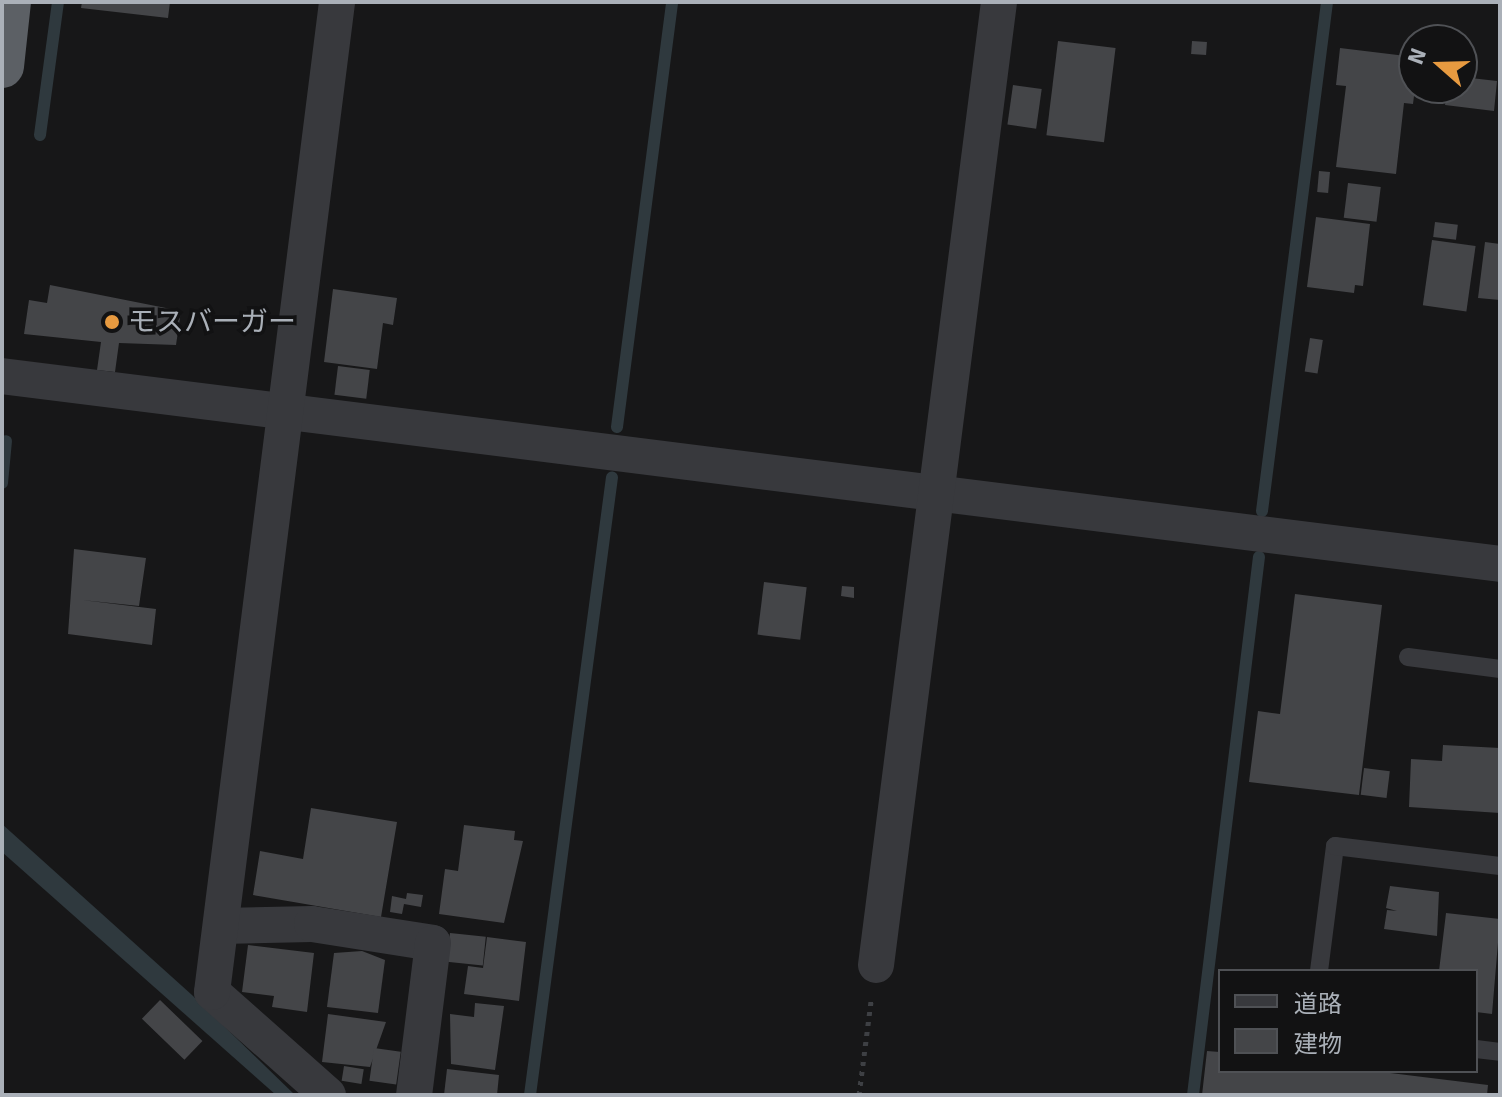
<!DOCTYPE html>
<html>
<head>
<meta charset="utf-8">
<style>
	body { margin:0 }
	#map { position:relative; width:1502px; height:1097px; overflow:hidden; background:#171718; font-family:Signika,"Noto Sans JP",sans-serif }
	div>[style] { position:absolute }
	.water>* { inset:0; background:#2f393e }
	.stream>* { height:12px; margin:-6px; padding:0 6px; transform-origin:6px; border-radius:6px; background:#2f393e }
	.building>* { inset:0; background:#444548; transform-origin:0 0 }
	.path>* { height:5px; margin-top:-2.5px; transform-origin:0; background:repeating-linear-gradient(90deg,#3e4044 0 4px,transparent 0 10px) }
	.service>* { height:18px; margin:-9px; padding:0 9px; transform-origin:9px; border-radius:9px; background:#38393d }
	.minor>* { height:36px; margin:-18px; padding:0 18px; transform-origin:18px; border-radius:18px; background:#38393d }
	.trunk>* { height:44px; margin:-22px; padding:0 22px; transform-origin:22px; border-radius:22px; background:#5c6065 }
	.dots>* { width:22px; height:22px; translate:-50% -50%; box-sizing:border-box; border:4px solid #121213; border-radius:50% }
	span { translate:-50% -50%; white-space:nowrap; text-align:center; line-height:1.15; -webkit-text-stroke:7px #121213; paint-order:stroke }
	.poi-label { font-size:28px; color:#aab0b8 }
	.left { translate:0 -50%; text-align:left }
	.frame { position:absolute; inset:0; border:4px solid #aab0b8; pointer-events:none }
	.legend { position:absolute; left:1218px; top:969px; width:260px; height:104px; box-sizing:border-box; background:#121213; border:2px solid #4f5155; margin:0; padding:10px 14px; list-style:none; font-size:24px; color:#aab0b8 }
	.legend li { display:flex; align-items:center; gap:16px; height:40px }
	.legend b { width:40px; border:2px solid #4f5155 }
	.north { position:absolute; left:1398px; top:24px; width:80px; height:80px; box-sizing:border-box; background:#121213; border:2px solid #4f5155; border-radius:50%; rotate:290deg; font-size:22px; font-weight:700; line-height:32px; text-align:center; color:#aab0b8 }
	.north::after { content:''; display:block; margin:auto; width:28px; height:36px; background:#e79a40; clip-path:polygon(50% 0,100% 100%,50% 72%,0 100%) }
</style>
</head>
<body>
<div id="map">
	<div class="water">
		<div style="clip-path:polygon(2px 824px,192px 995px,295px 1095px,276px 1095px,2px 852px)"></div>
	</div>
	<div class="stream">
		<div style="left:40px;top:135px;width:134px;rotate:-82.3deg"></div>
		<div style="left:617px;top:427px;width:429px;rotate:-82.6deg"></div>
		<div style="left:2px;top:483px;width:42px;rotate:-84.6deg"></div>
		<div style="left:1262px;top:511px;width:513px;rotate:-82.72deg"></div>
		<div style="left:530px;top:1095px;width:623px;rotate:-82.44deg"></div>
		<div style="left:1193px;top:1095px;width:542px;rotate:-83.01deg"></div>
	</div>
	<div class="building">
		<div style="clip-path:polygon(82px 2px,170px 2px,168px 18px,81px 8px)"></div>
		<div style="left:1058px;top:41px;width:58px;height:95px;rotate:7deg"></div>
		<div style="left:1192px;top:41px;width:15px;height:13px;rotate:4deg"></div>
		<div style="clip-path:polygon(1340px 48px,1406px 56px,1403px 79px,1415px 88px,1413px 104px,1404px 103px,1396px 174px,1336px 167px,1346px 86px,1336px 85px)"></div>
		<div style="clip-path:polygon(1462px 77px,1497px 81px,1494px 111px,1445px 105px,1448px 88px,1462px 88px)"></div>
		<div style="left:1013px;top:85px;width:29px;height:40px;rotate:8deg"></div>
		<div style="left:1319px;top:171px;width:11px;height:21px;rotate:5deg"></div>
		<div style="left:1348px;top:183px;width:33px;height:35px;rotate:7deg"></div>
		<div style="clip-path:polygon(1316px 217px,1370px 224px,1363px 286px,1355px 285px,1354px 293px,1307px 287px)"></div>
		<div style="left:1435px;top:222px;width:23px;height:15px;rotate:7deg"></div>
		<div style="left:1432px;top:240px;width:44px;height:66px;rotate:8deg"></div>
		<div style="clip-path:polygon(1485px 242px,1500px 244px,1500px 300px,1478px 298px)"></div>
		<div style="clip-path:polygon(50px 285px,181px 311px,176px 345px,119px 343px,115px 372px,97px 370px,101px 342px,24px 334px,29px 300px,47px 303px)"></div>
		<div style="clip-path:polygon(333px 289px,397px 298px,393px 325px,383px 323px,377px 369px,324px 362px)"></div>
		<div style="left:1310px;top:338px;width:13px;height:34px;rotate:9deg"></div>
		<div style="left:338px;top:366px;width:32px;height:29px;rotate:7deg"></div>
		<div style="clip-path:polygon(74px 549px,146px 558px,139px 606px,82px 600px,156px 609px,152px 645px,68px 634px)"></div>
		<div style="left:764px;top:582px;width:43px;height:53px;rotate:7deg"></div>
		<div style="clip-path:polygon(842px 586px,854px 587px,854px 598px,841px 596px)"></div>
		<div style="clip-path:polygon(1295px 594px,1382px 605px,1359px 795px,1249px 782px,1258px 711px,1280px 714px)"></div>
		<div style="clip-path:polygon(1443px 745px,1500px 748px,1500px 813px,1409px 807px,1411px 759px,1442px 761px)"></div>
		<div style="left:1364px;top:768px;width:26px;height:27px;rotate:7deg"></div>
		<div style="clip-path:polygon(311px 808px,397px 822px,381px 917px,253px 895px,260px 851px,303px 859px)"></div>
		<div style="clip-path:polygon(464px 825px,515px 831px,514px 840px,523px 841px,504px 923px,439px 914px,445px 869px,458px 871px)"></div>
		<div style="clip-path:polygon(1390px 886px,1439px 892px,1437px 936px,1384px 929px,1387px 910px,1397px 911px,1386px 908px)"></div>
		<div style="clip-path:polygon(407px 893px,423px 895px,421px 907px,404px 904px,402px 914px,390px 912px,392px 896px,406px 899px)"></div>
		<div style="clip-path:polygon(1446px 913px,1500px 919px,1492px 1014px,1476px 1012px,1476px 971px,1439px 971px)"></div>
		<div style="left:450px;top:933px;width:36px;height:29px;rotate:6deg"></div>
		<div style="clip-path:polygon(487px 937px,526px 942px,519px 1001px,464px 994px,468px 966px,483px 968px)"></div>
		<div style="clip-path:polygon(248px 945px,314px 953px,307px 1012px,272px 1007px,274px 996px,242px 992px)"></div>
		<div style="clip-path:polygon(362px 951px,385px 960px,378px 1013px,327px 1007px,334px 953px)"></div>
		<div style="left:160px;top:1000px;width:59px;height:26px;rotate:44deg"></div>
		<div style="clip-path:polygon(475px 1003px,504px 1006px,495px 1070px,451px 1064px,450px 1014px,474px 1017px)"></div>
		<div style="clip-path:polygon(328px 1014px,386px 1022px,370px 1067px,322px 1062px)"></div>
		<div style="left:374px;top:1048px;width:27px;height:33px;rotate:8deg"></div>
		<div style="clip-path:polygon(1207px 1051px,1220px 1052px,1220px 1071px,1374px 1071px,1488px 1085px,1487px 1095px,1202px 1095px)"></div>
		<div style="left:344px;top:1066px;width:20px;height:15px;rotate:9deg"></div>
		<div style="clip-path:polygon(447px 1069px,499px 1075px,497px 1095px,444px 1095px)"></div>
	</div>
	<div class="path">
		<div style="left:859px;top:1095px;width:95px;rotate:-82.7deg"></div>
	</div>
	<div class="service">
		<div style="left:1408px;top:657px;width:93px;rotate:7.4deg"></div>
		<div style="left:1319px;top:971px;width:126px;rotate:-82.7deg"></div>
		<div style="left:1335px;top:846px;width:166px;rotate:6.9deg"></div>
		<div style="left:1476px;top:1049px;width:24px;rotate:7deg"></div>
	</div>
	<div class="minor">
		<div style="left:2px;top:376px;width:1510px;rotate:7.15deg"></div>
		<div style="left:221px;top:926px;width:91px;rotate:-1.3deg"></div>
		<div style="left:312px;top:924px;width:122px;rotate:8.9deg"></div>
		<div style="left:433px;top:943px;width:153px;rotate:97.1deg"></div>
		<div style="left:876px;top:965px;width:971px;rotate:-82.72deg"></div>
		<div style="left:328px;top:1095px;width:155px;rotate:-138.4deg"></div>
		<div style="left:212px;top:992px;width:998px;rotate:-82.8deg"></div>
	</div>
	<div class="trunk">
		<div style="left:2px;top:66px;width:64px;rotate:-83.8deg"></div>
	</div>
	<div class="dots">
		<div style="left:112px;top:322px;background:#e79a40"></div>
	</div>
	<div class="poi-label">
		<span class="left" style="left:128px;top:322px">モスバーガー</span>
	</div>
	<div class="frame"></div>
	<ul class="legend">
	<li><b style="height:10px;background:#38393d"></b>道路</li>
	<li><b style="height:22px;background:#444548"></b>建物</li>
	</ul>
	<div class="north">N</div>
</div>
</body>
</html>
